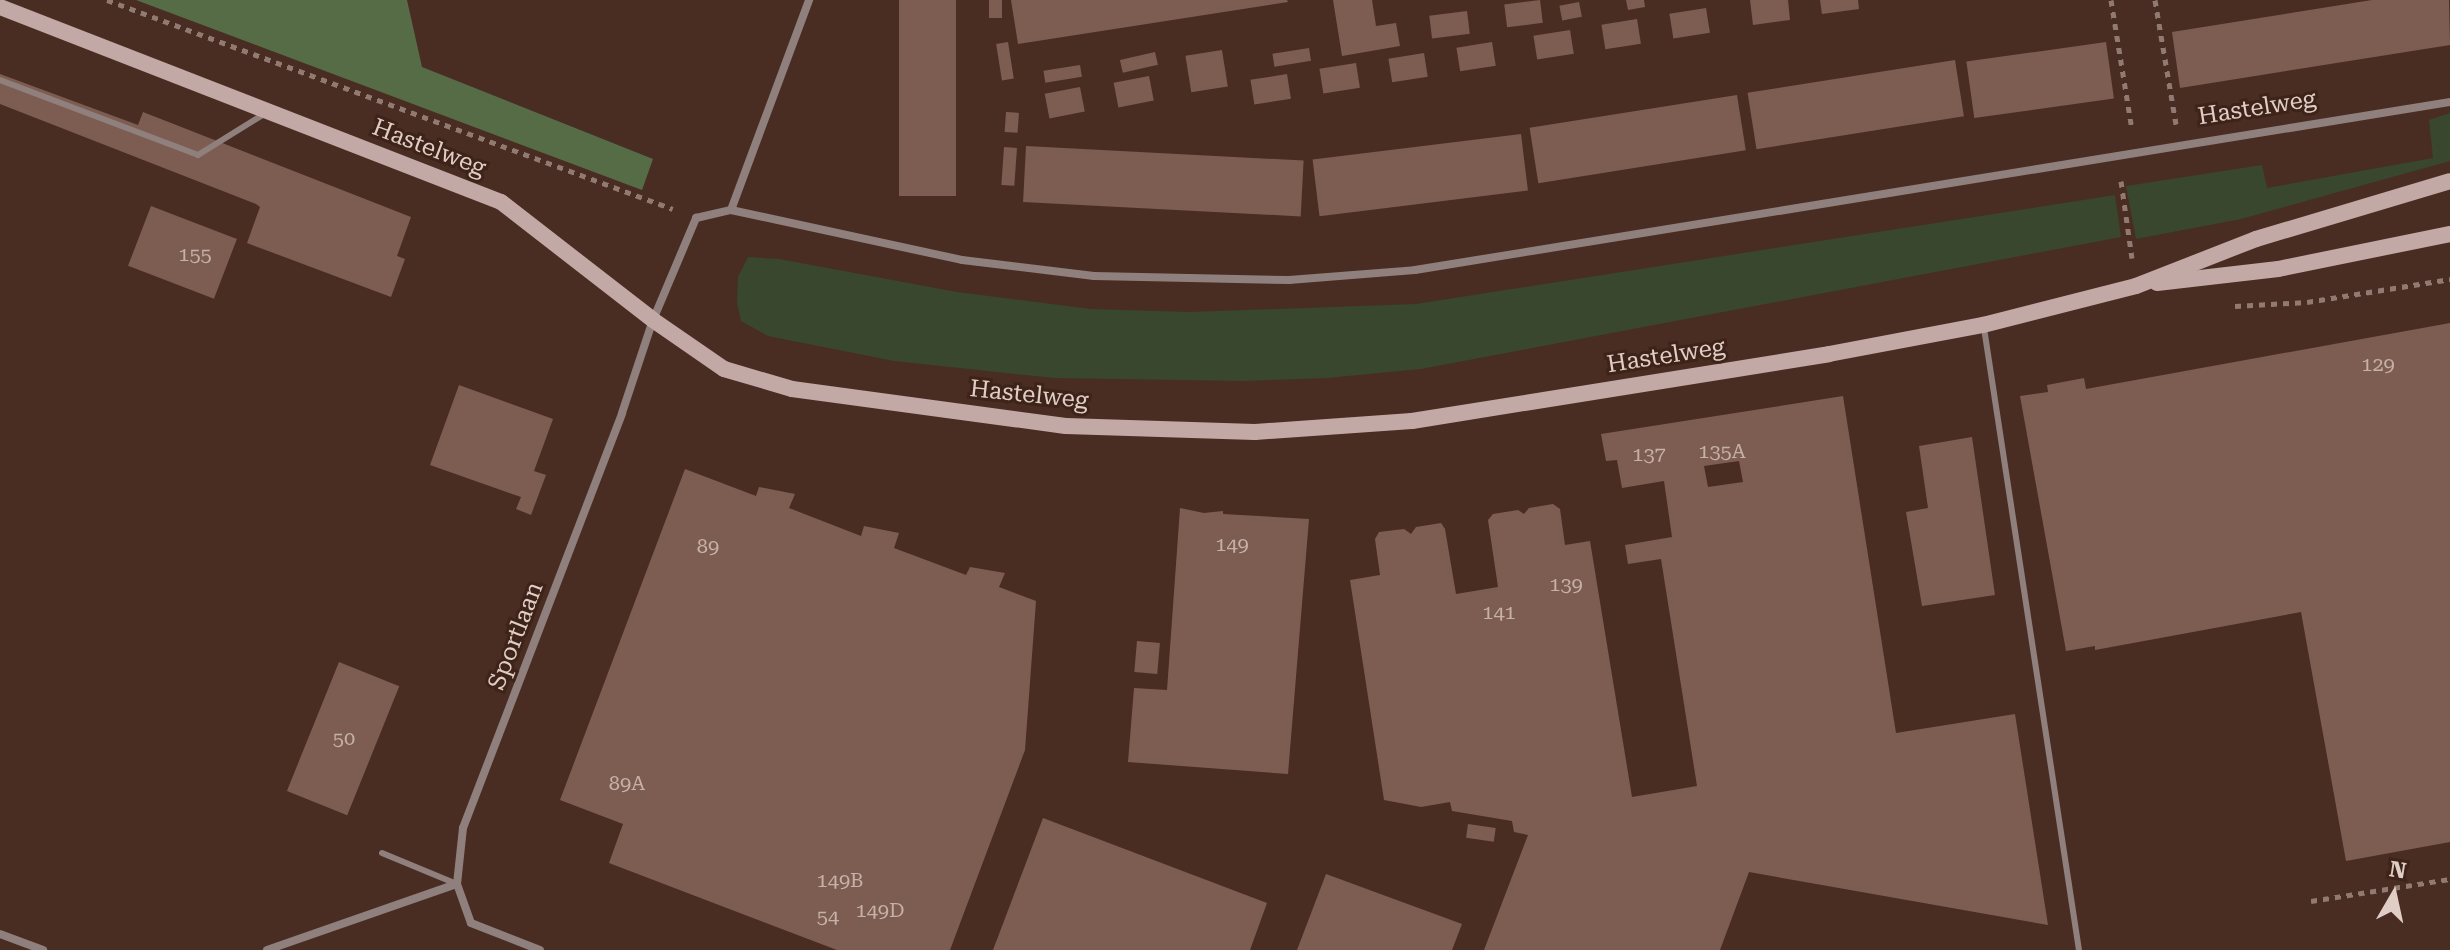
<!DOCTYPE html>
<html>
<head>
<meta charset="utf-8">
<style>
	body { margin:0 }
	#map { position:relative; width:2450px; height:950px; overflow:hidden; background:#492d23; font-family:"Roboto Serif",serif }
	div>[style] { position:absolute }
	.green>* { inset:0; background:#38472e }
	.forest>* { inset:0; background:#566c47 }
	.building>* { inset:0; background:#7d5d51; transform-origin:0 0 }
	.path>* { height:5px; margin-top:-2.5px; transform-origin:0; background:repeating-linear-gradient(90deg,#917a71 0 6px,transparent 0 12px) }
	.lane>* { height:6px; margin:-3px; padding:0 3px; transform-origin:3px; border-radius:3px; background:#8f7f7d }
	.street>* { height:8px; margin:-4px; padding:0 4px; transform-origin:4px; border-radius:4px; background:#8f7f7d }
	.secondary>* { height:16px; margin:-8px; padding:0 8px; transform-origin:8px; border-radius:8px; background:#c3a9a5 }
	span { translate:-50% -50%; white-space:nowrap; text-align:center; line-height:1.15; -webkit-text-stroke:6px #3e2319; paint-order:stroke }
	.number-label { font-size:20px; color:#c6b1a9 }
	.number-label span { -webkit-text-stroke-width:0 }
	.street-label { font-size:24px; color:#dfcdc6 }
	.north { position:absolute; left:2354px; top:854px; width:80px; height:80px; -webkit-text-stroke:6px #3e2319; paint-order:stroke; rotate:9deg; font-size:22px; font-weight:700; line-height:32px; text-align:center; color:#dfcdc6 }
	.north::after { content:''; display:block; margin:auto; width:28px; height:36px; background:#dfcdc6; clip-path:polygon(50% 0,100% 100%,50% 72%,0 100%) }
</style>
</head>
<body>
<div id="map">
	<div class="green">
		<div style="clip-path:polygon(2450px 113px,2450px 161px,2241px 219px,2136px 239px,2126px 186px,2262px 165px,2267px 188px,2433px 158px,2429px 120px)"></div>
		<div style="clip-path:polygon(2115px 195px,2121px 237px,1421px 369px,1327px 378px,1244px 381px,1054px 378px,894px 361px,768px 336px,741px 321px,737px 303px,738px 277px,748px 257px,779px 259px,957px 292px,1091px 309px,1190px 312px,1416px 304px)"></div>
	</div>
	<div class="forest">
		<div style="clip-path:polygon(136px 0,407px 0,422px 67px,653px 159px,642px 190px)"></div>
	</div>
	<div class="building">
		<div style="left:899px;top:0;width:57px;height:196px"></div>
		<div style="left:989px;top:0;width:13px;height:18px"></div>
		<div style="clip-path:polygon(1011px 0,1287px 0,1288px 2px,1018px 44px)"></div>
		<div style="clip-path:polygon(1333px 0,1372px 0,1376px 26px,1396px 23px,1400px 46px,1342px 56px)"></div>
		<div style="left:1540px;top:0;width:23px;height:36px;rotate:83deg"></div>
		<div style="clip-path:polygon(1626px 0,1644px 0,1645px 7px,1628px 10px)"></div>
		<div style="clip-path:polygon(1750px 0,1788px 0,1790px 20px,1753px 25px)"></div>
		<div style="clip-path:polygon(1820px 0,1858px 0,1859px 9px,1822px 14px)"></div>
		<div style="clip-path:polygon(2372px 0,2449px 0,2450px 45px,2180px 88px,2172px 32px)"></div>
		<div style="left:1579px;top:2px;width:15px;height:20px;rotate:79deg"></div>
		<div style="left:1706px;top:8px;width:25px;height:37px;rotate:81deg"></div>
		<div style="left:1467px;top:11px;width:23px;height:38px;rotate:83deg"></div>
		<div style="left:1637px;top:19px;width:25px;height:36px;rotate:81deg"></div>
		<div style="left:1570px;top:30px;width:24px;height:37px;rotate:81deg"></div>
		<div style="left:1008px;top:42px;width:37px;height:12px;rotate:81deg"></div>
		<div style="left:1492px;top:42px;width:24px;height:36px;rotate:81deg"></div>
		<div style="left:2106px;top:42px;width:57px;height:141px;rotate:82deg"></div>
		<div style="left:1309px;top:48px;width:13px;height:37px;rotate:81deg"></div>
		<div style="left:1222px;top:50px;width:37px;height:37px;rotate:81deg"></div>
		<div style="left:1155px;top:52px;width:13px;height:36px;rotate:77deg"></div>
		<div style="left:1424px;top:53px;width:24px;height:36px;rotate:81deg"></div>
		<div style="left:1955px;top:60px;width:57px;height:210px;rotate:81deg"></div>
		<div style="left:1356px;top:63px;width:25px;height:37px;rotate:81deg"></div>
		<div style="left:1080px;top:65px;width:12px;height:37px;rotate:81deg"></div>
		<div style="clip-path:polygon(0 74px,138px 125px,143px 112px,411px 217px,397px 256px,405px 259px,391px 297px,247px 243px,260px 207px,256px 204px,0 104px)"></div>
		<div style="left:1287px;top:74px;width:25px;height:37px;rotate:81deg"></div>
		<div style="left:1149px;top:76px;width:25px;height:36px;rotate:79deg"></div>
		<div style="left:1080px;top:87px;width:25px;height:36px;rotate:79deg"></div>
		<div style="left:1737px;top:95px;width:56px;height:210px;rotate:81deg"></div>
		<div style="left:1006px;top:112px;width:13px;height:20px;rotate:4deg"></div>
		<div style="left:1521px;top:134px;width:57px;height:210px;rotate:83deg"></div>
		<div style="left:1026px;top:146px;width:278px;height:56px;rotate:3deg"></div>
		<div style="left:1004px;top:147px;width:13px;height:38px;rotate:4deg"></div>
		<div style="left:151px;top:206px;width:92px;height:64px;rotate:21deg"></div>
		<div style="clip-path:polygon(2450px 323px,2450px 842px,2346px 861px,2301px 612px,2095px 650px,2095px 646px,2066px 651px,2020px 396px,2048px 392px,2047px 385px,2084px 378px,2086px 389px)"></div>
		<div style="clip-path:polygon(459px 385px,553px 419px,534px 471px,546px 475px,531px 515px,516px 509px,521px 497px,430px 465px)"></div>
		<div style="clip-path:polygon(evenodd,1843px 396px,1896px 733px,2015px 714px,2048px 925px,1749px 872px,1720px 950px,1484px 950px,1528px 835px,1514px 832px,1512px 821px,1452px 811px,1450px 802px,1421px 807px,1384px 800px,1350px 580px,1380px 575px,1375px 539px,1379px 532px,1404px 529px,1411px 534px,1416px 527px,1441px 523px,1445px 529px,1456px 594px,1498px 587px,1488px 520px,1493px 514px,1518px 510px,1524px 514px,1529px 508px,1553px 504px,1560px 509px,1565px 545px,1590px 541px,1632px 797px,1697px 786px,1661px 559px,1628px 564px,1625px 545px,1672px 537px,1664px 481px,1622px 488px,1617px 460px,1606px 461px,1601px 434px,1843px 396px,1739px 461px,1743px 482px,1708px 487px,1704px 466px,1739px 461px)"></div>
		<div style="clip-path:polygon(1972px 437px,1995px 595px,1922px 606px,1906px 512px,1928px 508px,1919px 446px)"></div>
		<div style="clip-path:polygon(685px 469px,756px 496px,759px 487px,795px 494px,789px 508px,861px 536px,864px 526px,899px 533px,894px 548px,966px 575px,970px 567px,1005px 573px,999px 587px,1036px 601px,1025px 750px,950px 950px,837px 950px,609px 863px,623px 824px,560px 800px)"></div>
		<div style="clip-path:polygon(1180px 508px,1204px 513px,1223px 511px,1223px 514px,1309px 519px,1288px 774px,1128px 762px,1134px 688px,1167px 690px)"></div>
		<div style="left:1137px;top:641px;width:23px;height:31px;rotate:5deg"></div>
		<div style="left:339px;top:662px;width:65px;height:139px;rotate:22deg"></div>
		<div style="clip-path:polygon(1043px 818px,1267px 903px,1250px 950px,993px 950px)"></div>
		<div style="left:1468px;top:824px;width:28px;height:14px;rotate:8deg"></div>
		<div style="clip-path:polygon(1326px 874px,1462px 924px,1452px 950px,1297px 950px)"></div>
	</div>
	<div class="path">
		<div style="left:107px;top:0;width:603px;rotate:20.27deg"></div>
		<div style="left:2111px;top:0;width:131px;rotate:80.8deg"></div>
		<div style="left:2155px;top:0;width:126px;rotate:80.4deg"></div>
		<div style="left:2121px;top:181px;width:78px;rotate:81.9deg"></div>
		<div style="left:2235px;top:306px;width:72px;rotate:-3.2deg"></div>
		<div style="left:2307px;top:302px;width:145px;rotate:-9.1deg"></div>
		<div style="left:2311px;top:901px;width:141px;rotate:-9deg"></div>
	</div>
	<div class="lane">
		<div style="left:0;top:80px;width:212px;rotate:20.7deg"></div>
		<div style="left:198px;top:155px;width:78px;rotate:-31.8deg"></div>
		<div style="left:1984px;top:328px;width:629px;rotate:81.32deg"></div>
		<div style="left:382px;top:853px;width:81px;rotate:22.5deg"></div>
	</div>
	<div class="street">
		<div style="left:731px;top:210px;width:224px;rotate:-69.6deg"></div>
		<div style="left:457px;top:884px;width:41px;rotate:70.3deg"></div>
		<div style="left:471px;top:923px;width:74px;rotate:21.4deg"></div>
		<div style="left:0;top:934px;width:46px;rotate:20.4deg"></div>
		<div style="left:267px;top:950px;width:201px;rotate:-19.2deg"></div>
		<div style="left:457px;top:884px;width:56px;rotate:-83.9deg"></div>
		<div style="left:463px;top:828px;width:444px;rotate:-69deg"></div>
		<div style="left:622px;top:413px;width:98px;rotate:-71.6deg"></div>
		<div style="left:653px;top:320px;width:111px;rotate:-67.1deg"></div>
		<div style="left:696px;top:218px;width:36px;rotate:-13deg"></div>
		<div style="left:731px;top:210px;width:236px;rotate:12.2deg"></div>
		<div style="left:962px;top:260px;width:133px;rotate:6.9deg"></div>
		<div style="left:1094px;top:276px;width:195px;rotate:1.2deg"></div>
		<div style="left:1289px;top:280px;width:126px;rotate:-4.5deg"></div>
		<div style="left:1415px;top:270px;width:1049px;rotate:-9.22deg"></div>
	</div>
	<div class="secondary">
		<div style="left:0;top:7px;width:538px;rotate:21.27deg"></div>
		<div style="left:501px;top:202px;width:192px;rotate:37.8deg"></div>
		<div style="left:653px;top:320px;width:86px;rotate:34.6deg"></div>
		<div style="left:724px;top:369px;width:71px;rotate:16.4deg"></div>
		<div style="left:792px;top:389px;width:276px;rotate:7.7deg"></div>
		<div style="left:1066px;top:426px;width:189px;rotate:1.8deg"></div>
		<div style="left:1255px;top:432px;width:157px;rotate:-4deg"></div>
		<div style="left:1412px;top:421px;width:422px;rotate:-9.1deg"></div>
		<div style="left:1829px;top:354px;width:157px;rotate:-10.7deg"></div>
		<div style="left:1983px;top:325px;width:158px;rotate:-14.3deg"></div>
		<div style="left:2136px;top:286px;width:129px;rotate:-21.4deg"></div>
		<div style="left:2256px;top:239px;width:202px;rotate:-16.6deg"></div>
		<div style="left:2157px;top:283px;width:122px;rotate:-6.6deg"></div>
		<div style="left:2278px;top:269px;width:176px;rotate:-11.5deg"></div>
	</div>
	<div class="number-label">
		<span style="left:195px;top:254px">155</span>
		<span style="left:2378px;top:364px">129</span>
		<span style="left:1722px;top:451px">135A</span>
		<span style="left:1649px;top:454px">137</span>
		<span style="left:1232px;top:544px">149</span>
		<span style="left:708px;top:546px">89</span>
		<span style="left:1566px;top:584px">139</span>
		<span style="left:1499px;top:612px">141</span>
		<span style="left:344px;top:738px">50</span>
		<span style="left:627px;top:783px">89A</span>
		<span style="left:840px;top:880px">149B</span>
		<span style="left:880px;top:910px">149D</span>
		<span style="left:828px;top:916px">54</span>
	</div>
	<div class="street-label">
		<span style="left:2257px;top:108px;rotate:-9deg">Hastelweg</span>
		<span style="left:429px;top:148px;rotate:21deg">Hastelweg</span>
		<span style="left:1666px;top:356px;rotate:-9deg">Hastelweg</span>
		<span style="left:1029px;top:395px;rotate:6deg">Hastelweg</span>
		<span style="left:516px;top:636px;rotate:-69deg">Sportlaan</span>
	</div>
	<div class="north">N</div>
</div>
</body>
</html>
